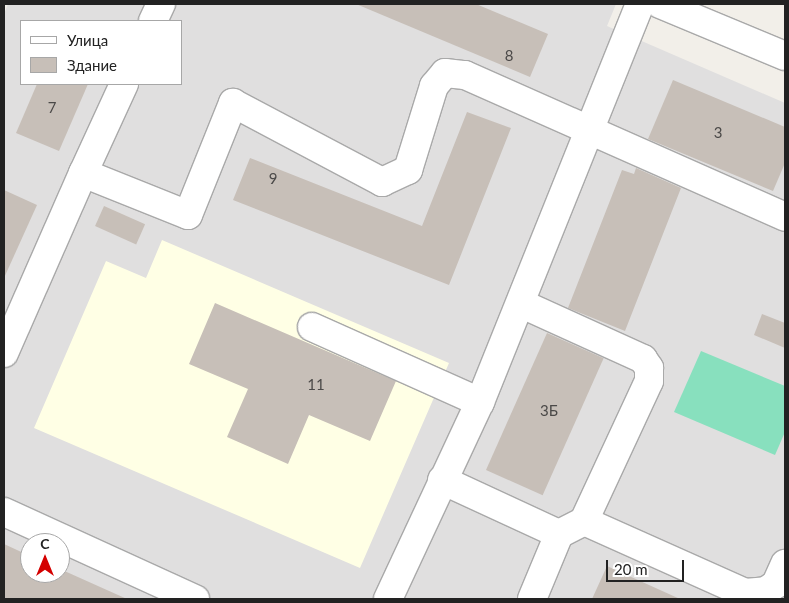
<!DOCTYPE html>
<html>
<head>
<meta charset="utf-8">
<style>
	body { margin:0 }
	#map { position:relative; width:789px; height:603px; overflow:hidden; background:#f2efe9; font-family:Lato,sans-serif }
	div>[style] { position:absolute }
	.residential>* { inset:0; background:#e0dfdf }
	.education>* { inset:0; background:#ffffe5 }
	.pitch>* { inset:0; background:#88e0be }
	.building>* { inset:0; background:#c7bfb8; transform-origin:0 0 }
	.roads { filter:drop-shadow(1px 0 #a9a9a9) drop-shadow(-1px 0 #a9a9a9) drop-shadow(0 1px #a9a9a9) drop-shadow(0 -1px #a9a9a9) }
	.minor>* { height:28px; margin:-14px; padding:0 14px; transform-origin:14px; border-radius:14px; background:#fff }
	span { translate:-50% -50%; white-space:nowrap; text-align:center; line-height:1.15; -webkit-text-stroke:5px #fff; paint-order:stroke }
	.number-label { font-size:15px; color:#4b4948 }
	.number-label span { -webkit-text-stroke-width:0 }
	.frame { position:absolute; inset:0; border:5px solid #222; pointer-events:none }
	.legend { position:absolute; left:20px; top:20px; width:162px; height:65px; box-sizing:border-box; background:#fff; border:1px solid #a7a7a7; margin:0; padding:6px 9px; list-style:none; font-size:15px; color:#222 }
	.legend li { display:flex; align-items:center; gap:10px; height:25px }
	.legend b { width:25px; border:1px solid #a7a7a7 }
	.north { position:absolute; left:20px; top:533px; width:50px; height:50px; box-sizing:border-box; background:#fff; border:1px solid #a7a7a7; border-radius:50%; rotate:0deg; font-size:14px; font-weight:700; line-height:20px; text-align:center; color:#222 }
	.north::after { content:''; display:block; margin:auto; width:18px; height:22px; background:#d40000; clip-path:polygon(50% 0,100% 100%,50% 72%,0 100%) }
	.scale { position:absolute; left:606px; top:560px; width:78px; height:22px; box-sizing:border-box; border:2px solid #222; border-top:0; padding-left:6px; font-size:15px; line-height:18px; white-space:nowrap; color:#222; -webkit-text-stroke:4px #fff; paint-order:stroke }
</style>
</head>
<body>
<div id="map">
	<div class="residential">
		<div style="clip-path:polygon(evenodd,8px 4px,616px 4px,607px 26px,785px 103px,785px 599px,4px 599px,4px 14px,8px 4px,21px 21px,181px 21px,181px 84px,21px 84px,21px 21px,8px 4px,30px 543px,60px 543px,60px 573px,30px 573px,30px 543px)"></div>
	</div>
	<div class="education">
		<div style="clip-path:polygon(162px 240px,449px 363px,360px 568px,34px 428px,106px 261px,146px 278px)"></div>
	</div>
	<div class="pitch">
		<div style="clip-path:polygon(701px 351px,785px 386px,785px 432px,775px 455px,674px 412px)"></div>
	</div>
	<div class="building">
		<div style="clip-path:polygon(356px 4px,476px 4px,548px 34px,530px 77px)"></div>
		<div style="clip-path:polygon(673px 80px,785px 127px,785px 163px,773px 191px,648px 139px)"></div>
		<div style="clip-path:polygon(37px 84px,88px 84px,59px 151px,16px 133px)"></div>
		<div style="clip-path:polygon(467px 112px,511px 128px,449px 285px,233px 200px,250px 158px,422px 226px)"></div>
		<div style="clip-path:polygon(636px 168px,681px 188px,625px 331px,568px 308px,622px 170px,634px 174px)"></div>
		<div style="clip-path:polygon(4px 190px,37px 205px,4px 278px)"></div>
		<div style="left:104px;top:206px;width:45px;height:22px;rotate:24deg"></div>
		<div style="clip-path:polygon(215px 303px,396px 381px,370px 441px,309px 415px,288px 464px,227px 437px,248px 389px,189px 364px)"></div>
		<div style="clip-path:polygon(762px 314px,785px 323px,785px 348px,754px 335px)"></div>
		<div style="left:547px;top:333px;width:62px;height:150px;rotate:24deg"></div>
		<div style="clip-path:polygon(4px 544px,30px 556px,30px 573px,60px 573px,60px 569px,127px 599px,4px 599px)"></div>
		<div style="clip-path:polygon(607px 566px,680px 599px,592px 599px)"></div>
	</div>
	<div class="roads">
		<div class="minor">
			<div style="left:660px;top:4px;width:135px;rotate:22.6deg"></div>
			<div style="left:153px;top:21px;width:19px;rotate:-65deg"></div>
			<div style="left:124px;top:84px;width:98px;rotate:114.7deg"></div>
			<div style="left:83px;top:173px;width:113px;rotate:21.8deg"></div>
			<div style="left:188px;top:215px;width:121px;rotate:-68.1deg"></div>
			<div style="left:233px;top:103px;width:169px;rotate:27.9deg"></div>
			<div style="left:382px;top:182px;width:29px;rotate:-25deg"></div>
			<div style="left:408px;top:170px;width:88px;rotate:-72.8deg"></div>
			<div style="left:434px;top:86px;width:17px;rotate:-50deg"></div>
			<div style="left:445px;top:73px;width:20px;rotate:6deg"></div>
			<div style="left:465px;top:75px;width:350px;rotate:23.9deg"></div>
			<div style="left:522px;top:304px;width:133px;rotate:24.4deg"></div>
			<div style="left:643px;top:359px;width:11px;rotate:56deg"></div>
			<div style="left:649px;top:368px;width:13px;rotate:90deg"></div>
			<div style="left:649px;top:381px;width:154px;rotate:114.9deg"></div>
			<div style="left:312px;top:327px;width:184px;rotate:24.1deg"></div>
			<div style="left:4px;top:353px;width:197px;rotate:-66.3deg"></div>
			<div style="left:442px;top:480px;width:129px;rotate:24.8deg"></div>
			<div style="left:4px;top:512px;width:210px;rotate:24.5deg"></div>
			<div style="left:388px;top:599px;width:217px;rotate:-65deg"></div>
			<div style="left:480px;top:402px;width:429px;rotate:-68.1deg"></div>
			<div style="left:532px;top:599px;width:70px;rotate:-67.4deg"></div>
			<div style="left:559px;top:534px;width:28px;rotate:-27deg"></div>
			<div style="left:584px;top:521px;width:176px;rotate:24.1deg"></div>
			<div style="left:745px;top:593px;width:21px;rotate:-5deg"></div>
			<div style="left:766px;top:591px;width:12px;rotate:-35deg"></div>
			<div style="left:776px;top:584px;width:22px;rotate:-66deg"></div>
		</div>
	</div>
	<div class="number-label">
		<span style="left:509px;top:56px">8</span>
		<span style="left:52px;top:108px">7</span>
		<span style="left:718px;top:133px">3</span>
		<span style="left:273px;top:179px">9</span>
		<span style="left:316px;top:385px">11</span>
		<span style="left:549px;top:411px">3Б</span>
	</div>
	<div class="frame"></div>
	<ul class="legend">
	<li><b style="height:6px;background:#fff"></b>Улица</li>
	<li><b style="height:14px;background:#c7bfb8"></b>Здание</li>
	</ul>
	<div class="north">С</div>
	<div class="scale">20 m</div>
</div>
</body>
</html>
